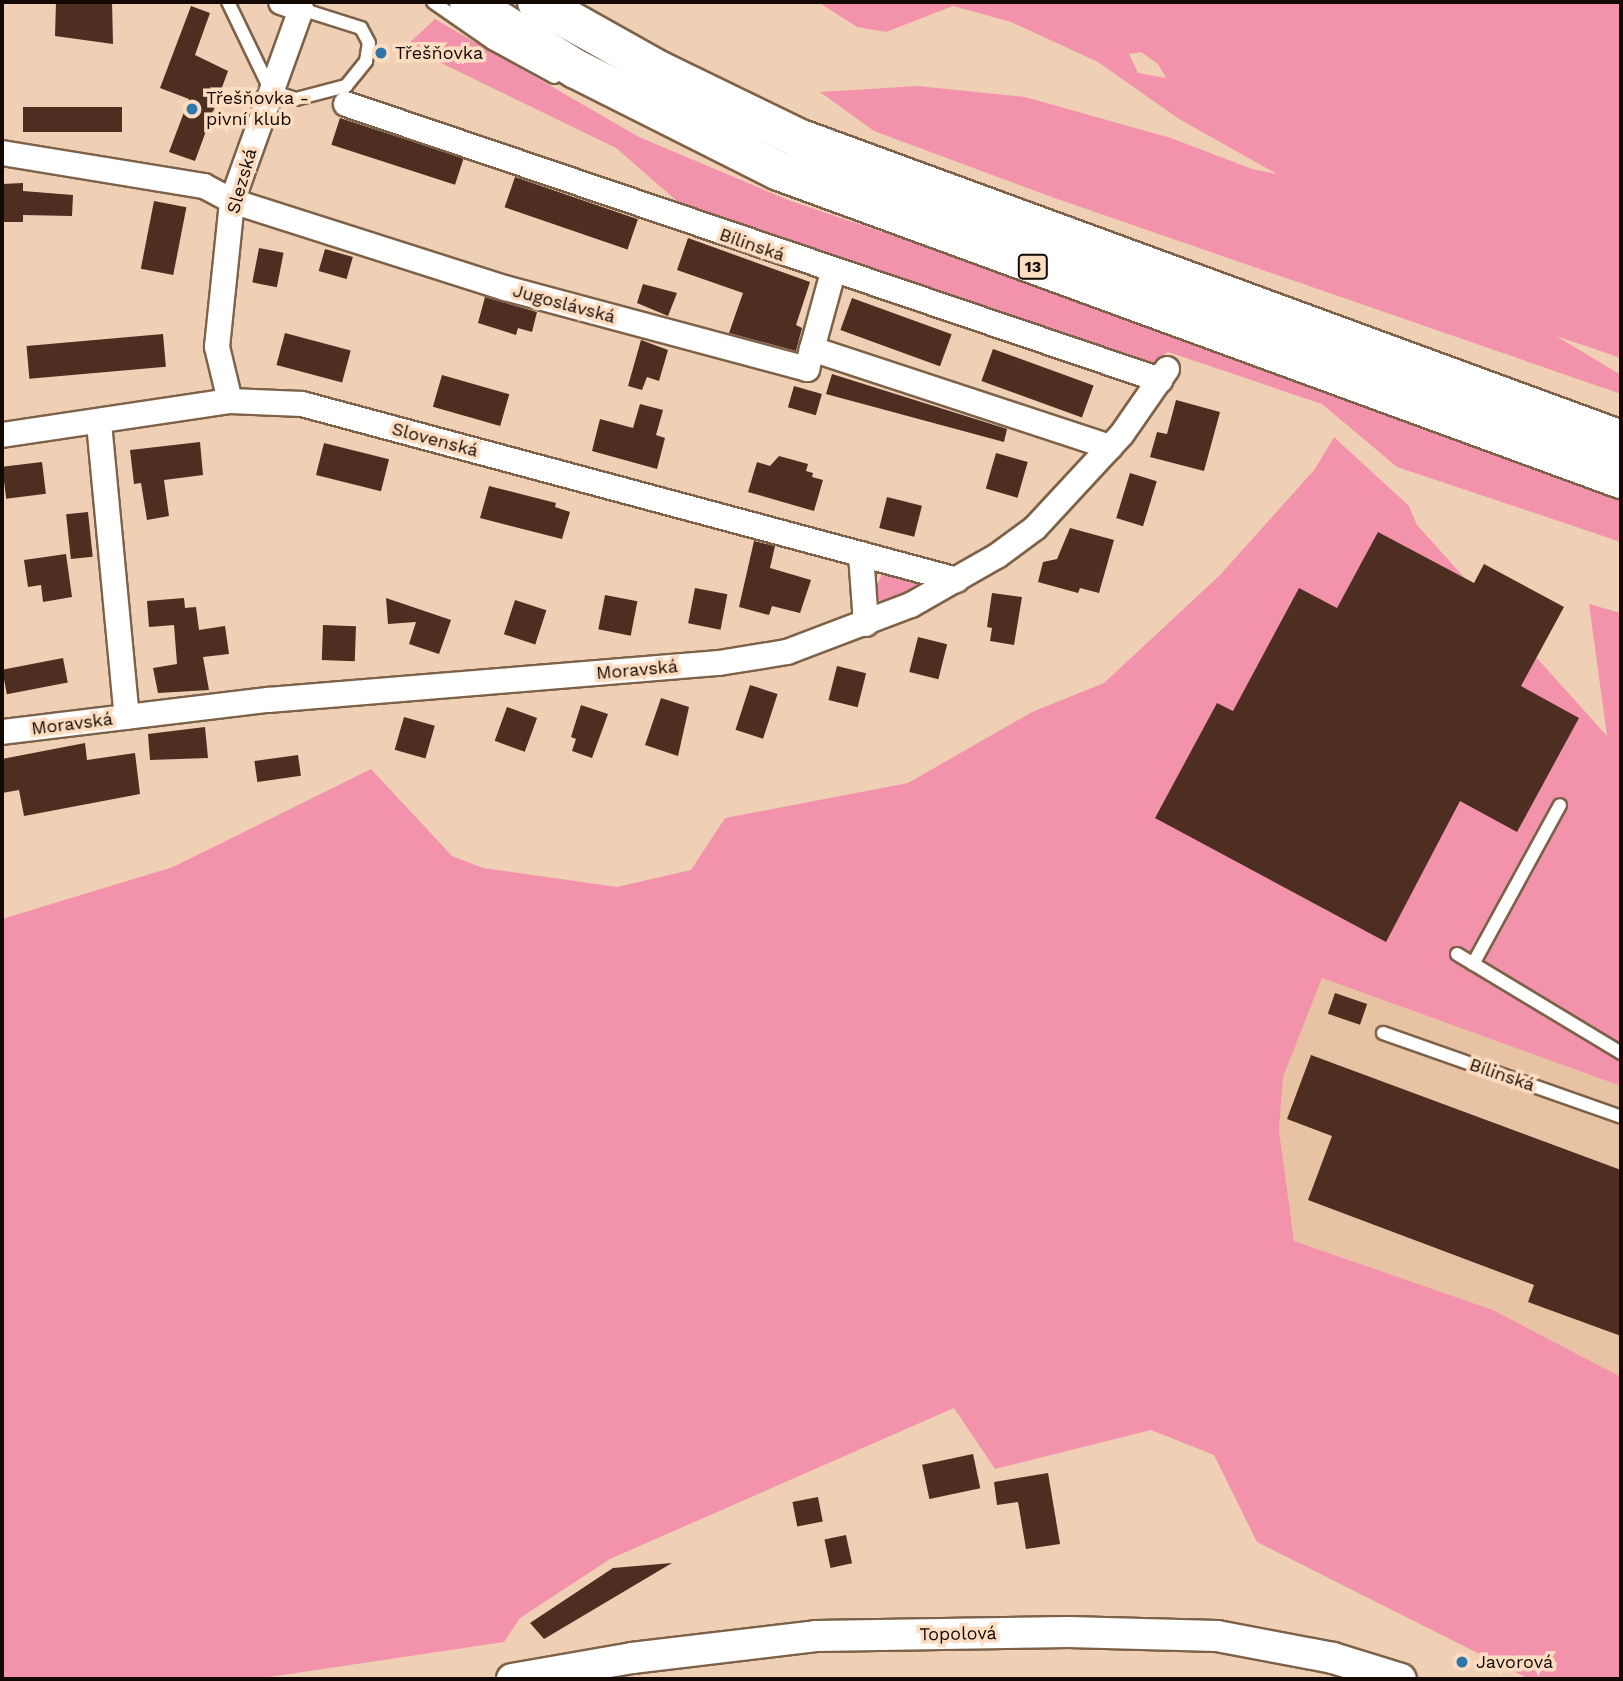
<!DOCTYPE html>
<html>
<head>
<meta charset="utf-8">
<style>
	body { margin:0 }
	#map { position:relative; width:1623px; height:1681px; overflow:hidden; background:#efd0b4; font-family:"Work Sans",sans-serif }
	div>[style] { position:absolute }
	.built>* { inset:0; background:#e8c3a3 }
	.green>* { inset:0; background:#f393ab }
	.building>* { inset:0; background:#4d2e21; transform-origin:0 0 }
	.roads { filter:drop-shadow(2px 0 #7d6249) drop-shadow(-2px 0 #7d6249) drop-shadow(0 2px #7d6249) drop-shadow(0 -2px #7d6249) }
	.service>* { height:12px; margin:-6px; padding:0 6px; transform-origin:6px; border-radius:6px; background:#fff }
	.minor>* { height:24px; margin:-12px; padding:0 12px; transform-origin:12px; border-radius:12px; background:#fff }
	.tertiary>* { height:30px; margin:-15px; padding:0 15px; transform-origin:15px; border-radius:15px; background:#fff }
	.trunk>* { height:38px; margin:-19px; padding:0 19px; transform-origin:19px; border-radius:19px; background:#fff }
	.dots>* { width:19px; height:19px; translate:-50% -50%; box-sizing:border-box; border:4px solid #fdddc1; border-radius:50% }
	span { translate:-50% -50%; white-space:nowrap; text-align:center; line-height:1.15; -webkit-text-stroke:7px #fdddc1; paint-order:stroke }
	.shield-label span { padding:2px 5px; background:#fdddc1; border:2px solid; border-radius:5px; -webkit-text-stroke-width:0 }
	.shield-label { font-size:16px; color:#130902; font-weight:700 }
	.poi-label { font-size:18px; color:#130902 }
	.left { translate:0 -50%; text-align:left }
	.street-label { font-size:18px; color:#130902 }
	.frame { position:absolute; inset:0; border:4px solid #130902; pointer-events:none }
</style>
</head>
<body>
<div id="map">
	<div class="built">
		<div style="clip-path:polygon(1321px 978px,1621px 1086px,1621px 1377px,1493px 1310px,1294px 1241px,1279px 1130px,1283px 1077px)"></div>
	</div>
	<div class="green">
		<div style="clip-path:polygon(evenodd,818px 2px,1621px 2px,1621px 358px,1556px 336px,1621px 375px,1621px 394px,1046px 195px,874px 131px,820px 92px,917px 86px,1025px 97px,1171px 138px,1252px 169px,1277px 174px,1179px 119px,1098px 62px,1011px 22px,953px 6px,886px 32px,857px 27px,818px 2px,1141px 52px,1158px 64px,1166px 78px,1138px 73px,1129px 54px,1141px 52px)"></div>
		<div style="clip-path:polygon(435px 19px,639px 137px,788px 200px,1127px 315px,1310px 388px,1621px 499px,1621px 542px,1397px 467px,1322px 404px,1168px 352px,1142px 369px,692px 214px,616px 148px,406px 46px)"></div>
		<div style="clip-path:polygon(1334px 437px,1409px 506px,1417px 525px,1607px 736px,1589px 604px,1621px 613px,1621px 1086px,1322px 978px,1283px 1077px,1279px 1130px,1294px 1241px,1493px 1310px,1621px 1377px,1621px 1679px,1529px 1679px,1257px 1542px,1214px 1455px,1151px 1430px,995px 1469px,954px 1408px,610px 1559px,520px 1618px,504px 1642px,256px 1679px,2px 1679px,2px 919px,173px 867px,371px 769px,452px 856px,483px 868px,617px 887px,691px 870px,725px 818px,908px 783px,1032px 712px,1104px 683px,1220px 575px,1315px 469px)"></div>
		<div style="clip-path:polygon(891px 570px,923px 583px,921px 590px,886px 606px,873px 594px,882px 574px)"></div>
	</div>
	<div class="building">
		<div style="clip-path:polygon(56px 2px,112px 2px,113px 44px,55px 36px)"></div>
		<div style="clip-path:polygon(191px 6px,210px 13px,195px 55px,228px 71px,195px 161px,169px 152px,189px 99px,160px 88px)"></div>
		<div style="left:23px;top:107px;width:99px;height:25px"></div>
		<div style="left:340px;top:118px;width:130px;height:28px;rotate:18deg"></div>
		<div style="left:515px;top:177px;width:130px;height:32px;rotate:19deg"></div>
		<div style="clip-path:polygon(23px 183px,23px 191px,73px 195px,72px 216px,23px 215px,23px 222px,2px 222px,2px 184px)"></div>
		<div style="left:154px;top:201px;width:33px;height:69px;rotate:11deg"></div>
		<div style="clip-path:polygon(688px 238px,810px 282px,796px 325px,802px 328px,796px 351px,729px 333px,743px 293px,677px 270px)"></div>
		<div style="left:259px;top:248px;width:25px;height:35px;rotate:11deg"></div>
		<div style="left:325px;top:249px;width:29px;height:23px;rotate:16deg"></div>
		<div style="clip-path:polygon(643px 284px,677px 293px,668px 316px,637px 303px)"></div>
		<div style="clip-path:polygon(485px 297px,537px 312px,532px 332px,518px 328px,516px 335px,478px 323px)"></div>
		<div style="left:852px;top:298px;width:106px;height:34px;rotate:20deg"></div>
		<div style="left:285px;top:333px;width:68px;height:33px;rotate:15deg"></div>
		<div style="left:163px;top:334px;width:33px;height:137px;rotate:85deg"></div>
		<div style="clip-path:polygon(641px 340px,668px 350px,659px 381px,647px 377px,642px 390px,628px 386px)"></div>
		<div style="left:993px;top:349px;width:107px;height:34px;rotate:20deg"></div>
		<div style="clip-path:polygon(832px 374px,1007px 429px,1004px 442px,826px 394px)"></div>
		<div style="left:442px;top:375px;width:70px;height:33px;rotate:16deg"></div>
		<div style="left:794px;top:386px;width:29px;height:22px;rotate:16deg"></div>
		<div style="clip-path:polygon(1176px 400px,1220px 412px,1204px 471px,1150px 457px,1157px 432px,1167px 434px)"></div>
		<div style="clip-path:polygon(640px 404px,663px 410px,656px 435px,665px 438px,657px 469px,592px 451px,600px 419px,633px 428px)"></div>
		<div style="clip-path:polygon(200px 442px,203px 475px,164px 480px,169px 516px,147px 520px,141px 483px,134px 484px,130px 450px)"></div>
		<div style="left:324px;top:443px;width:67px;height:33px;rotate:14deg"></div>
		<div style="left:996px;top:453px;width:33px;height:37px;rotate:16deg"></div>
		<div style="clip-path:polygon(779px 456px,808px 464px,806px 471px,813px 473px,812px 477px,823px 480px,814px 511px,748px 492px,757px 462px,770px 466px)"></div>
		<div style="left:42px;top:462px;width:32px;height:40px;rotate:83deg"></div>
		<div style="left:1130px;top:473px;width:28px;height:47px;rotate:17deg"></div>
		<div style="clip-path:polygon(489px 486px,556px 503px,555px 507px,570px 512px,562px 539px,480px 518px)"></div>
		<div style="left:887px;top:497px;width:36px;height:32px;rotate:14deg"></div>
		<div style="left:88px;top:512px;width:45px;height:22px;rotate:84deg"></div>
		<div style="clip-path:polygon(1070px 528px,1114px 540px,1099px 593px,1080px 588px,1078px 593px,1038px 582px,1043px 562px,1057px 559px)"></div>
		<div style="clip-path:polygon(1378px 532px,1474px 583px,1484px 564px,1564px 607px,1521px 686px,1579px 718px,1517px 832px,1460px 801px,1386px 942px,1155px 818px,1217px 703px,1233px 711px,1299px 588px,1337px 608px)"></div>
		<div style="clip-path:polygon(754px 541px,775px 546px,770px 568px,811px 580px,800px 613px,772px 606px,769px 615px,739px 607px)"></div>
		<div style="clip-path:polygon(66px 554px,72px 597px,43px 602px,41px 585px,28px 587px,24px 560px)"></div>
		<div style="left:695px;top:588px;width:33px;height:36px;rotate:11deg"></div>
		<div style="clip-path:polygon(992px 593px,1022px 597px,1014px 645px,990px 641px,992px 628px,987px 627px)"></div>
		<div style="left:605px;top:595px;width:33px;height:35px;rotate:11deg"></div>
		<div style="clip-path:polygon(184px 598px,185px 608px,196px 607px,199px 630px,225px 626px,229px 654px,203px 657px,209px 690px,158px 693px,153px 668px,177px 664px,174px 625px,149px 627px,147px 601px)"></div>
		<div style="clip-path:polygon(386px 598px,451px 620px,439px 654px,409px 644px,416px 622px,388px 624px)"></div>
		<div style="left:515px;top:600px;width:33px;height:36px;rotate:18deg"></div>
		<div style="left:323px;top:625px;width:33px;height:35px;rotate:2deg"></div>
		<div style="left:918px;top:637px;width:30px;height:36px;rotate:14deg"></div>
		<div style="left:63px;top:658px;width:25px;height:62px;rotate:79deg"></div>
		<div style="left:837px;top:666px;width:30px;height:35px;rotate:14deg"></div>
		<div style="left:750px;top:685px;width:29px;height:47px;rotate:18deg"></div>
		<div style="clip-path:polygon(661px 698px,689px 707px,678px 756px,645px 745px)"></div>
		<div style="clip-path:polygon(581px 705px,608px 714px,592px 758px,572px 751px,576px 739px,571px 737px)"></div>
		<div style="left:507px;top:707px;width:32px;height:36px;rotate:20deg"></div>
		<div style="left:404px;top:717px;width:32px;height:34px;rotate:16deg"></div>
		<div style="clip-path:polygon(205px 727px,208px 758px,150px 760px,148px 734px)"></div>
		<div style="clip-path:polygon(85px 743px,87px 760px,135px 753px,140px 794px,24px 816px,19px 790px,2px 793px,2px 759px)"></div>
		<div style="left:298px;top:755px;width:21px;height:44px;rotate:82deg"></div>
		<div style="left:1335px;top:993px;width:34px;height:22px;rotate:19deg"></div>
		<div style="clip-path:polygon(1311px 1055px,1621px 1170px,1621px 1336px,1528px 1302px,1534px 1285px,1308px 1200px,1332px 1136px,1287px 1119px)"></div>
		<div style="left:973px;top:1454px;width:35px;height:52px;rotate:78deg"></div>
		<div style="clip-path:polygon(1048px 1473px,1060px 1544px,1026px 1549px,1018px 1502px,997px 1505px,994px 1482px)"></div>
		<div style="left:818px;top:1497px;width:25px;height:26px;rotate:79deg"></div>
		<div style="left:846px;top:1535px;width:29px;height:22px;rotate:78deg"></div>
		<div style="clip-path:polygon(672px 1563px,544px 1639px,530px 1623px,613px 1568px)"></div>
	</div>
	<div class="roads">
		<div class="service">
			<div style="left:228px;top:2px;width:99px;rotate:64.2deg"></div>
			<div style="left:271px;top:91px;width:26px;rotate:18deg"></div>
			<div style="left:296px;top:99px;width:52px;rotate:-14.6deg"></div>
			<div style="left:346px;top:86px;width:32px;rotate:-51deg"></div>
			<div style="left:366px;top:61px;width:18px;rotate:-81deg"></div>
			<div style="left:369px;top:43px;width:17px;rotate:-118deg"></div>
			<div style="left:361px;top:28px;width:63px;rotate:-162.4deg"></div>
			<div style="left:301px;top:9px;width:4px;rotate:-63deg"></div>
			<div style="left:433px;top:2px;width:72px;rotate:34.8deg"></div>
			<div style="left:492px;top:43px;width:71px;rotate:28.7deg"></div>
			<div style="left:1457px;top:954px;width:192px;rotate:31.1deg"></div>
			<div style="left:1473px;top:964px;width:181px;rotate:-61.3deg"></div>
			<div style="left:1383px;top:1033px;width:252px;rotate:19.4deg"></div>
		</div>
		<div class="minor">
			<div style="left:346px;top:104px;width:860px;rotate:18.73deg"></div>
			<div style="left:2px;top:153px;width:205px;rotate:9.3deg"></div>
			<div style="left:204px;top:186px;width:32px;rotate:28deg"></div>
			<div style="left:232px;top:201px;width:287px;rotate:17.7deg"></div>
			<div style="left:505px;top:288px;width:313px;rotate:15deg"></div>
			<div style="left:807px;top:369px;width:21px;rotate:-76deg"></div>
			<div style="left:812px;top:349px;width:314px;rotate:18.2deg"></div>
			<div style="left:812px;top:349px;width:80px;rotate:-74.7deg"></div>
			<div style="left:230px;top:401px;width:56px;rotate:-103.5deg"></div>
			<div style="left:217px;top:347px;width:147px;rotate:-84.1deg"></div>
			<div style="left:232px;top:201px;width:204px;rotate:-70.2deg"></div>
			<div style="left:301px;top:9px;width:21px;rotate:-161deg"></div>
			<div style="left:99px;top:423px;width:295px;rotate:84.6deg"></div>
			<div style="left:2px;top:435px;width:231px;rotate:-8.5deg"></div>
			<div style="left:230px;top:401px;width:72px;rotate:2.4deg"></div>
			<div style="left:302px;top:404px;width:678px;rotate:15.04deg"></div>
			<div style="left:861px;top:554px;width:70px;rotate:85.9deg"></div>
			<div style="left:2px;top:732px;width:268px;rotate:-6.9deg"></div>
			<div style="left:268px;top:700px;width:453px;rotate:-4.7deg"></div>
			<div style="left:719px;top:663px;width:69px;rotate:-9.2deg"></div>
			<div style="left:787px;top:652px;width:133px;rotate:-20.8deg"></div>
			<div style="left:911px;top:605px;width:99px;rotate:-29.7deg"></div>
			<div style="left:997px;top:556px;width:47px;rotate:-36.4deg"></div>
			<div style="left:1035px;top:528px;width:128px;rotate:-47.2deg"></div>
			<div style="left:1122px;top:434px;width:79px;rotate:-55.3deg"></div>
		</div>
		<div class="tertiary">
			<div style="left:512px;top:1679px;width:122px;rotate:-9.9deg"></div>
			<div style="left:632px;top:1658px;width:185px;rotate:-6.8deg"></div>
			<div style="left:816px;top:1636px;width:252px;rotate:-0.9deg"></div>
			<div style="left:1068px;top:1632px;width:149px;rotate:1.5deg"></div>
			<div style="left:1217px;top:1636px;width:118px;rotate:10.7deg"></div>
			<div style="left:1333px;top:1658px;width:71px;rotate:17.2deg"></div>
		</div>
		<div class="trunk">
			<div style="left:469px;top:2px;width:126px;rotate:32.1deg"></div>
			<div style="left:576px;top:69px;width:227px;rotate:26.7deg"></div>
			<div style="left:779px;top:171px;width:897px;rotate:20.09deg"></div>
			<div style="left:537px;top:2px;width:141px;rotate:29.3deg"></div>
			<div style="left:660px;top:71px;width:153px;rotate:25.9deg"></div>
			<div style="left:798px;top:138px;width:877px;rotate:20.15deg"></div>
		</div>
	</div>
	<div class="dots">
		<div style="left:381px;top:53px;background:#2f77ab"></div>
		<div style="left:192px;top:109px;background:#2f77ab"></div>
		<div style="left:1462px;top:1662px;background:#2f77ab"></div>
	</div>
	<div class="shield-label">
		<span style="left:1033px;top:267px">13</span>
	</div>
	<div class="poi-label">
		<span class="left" style="left:395px;top:53px">Třešňovka</span>
		<span class="left" style="left:206px;top:109px">Třešňovka -<br>pivní klub</span>
		<span class="left" style="left:1476px;top:1662px">Javorová</span>
	</div>
	<div class="street-label">
		<span style="left:242px;top:181px;rotate:-74deg">Slezská</span>
		<span style="left:752px;top:245px;rotate:19deg">Bílinská</span>
		<span style="left:564px;top:304px;rotate:15deg">Jugoslávská</span>
		<span style="left:435px;top:440px;rotate:15deg">Slovenská</span>
		<span style="left:637px;top:670px;rotate:-5deg">Moravská</span>
		<span style="left:72px;top:724px;rotate:-7deg">Moravská</span>
		<span style="left:1502px;top:1075px;rotate:19deg">Bílinská</span>
		<span style="left:958px;top:1634px;rotate:-1deg">Topolová</span>
	</div>
	<div class="frame"></div>
</div>
</body>
</html>
